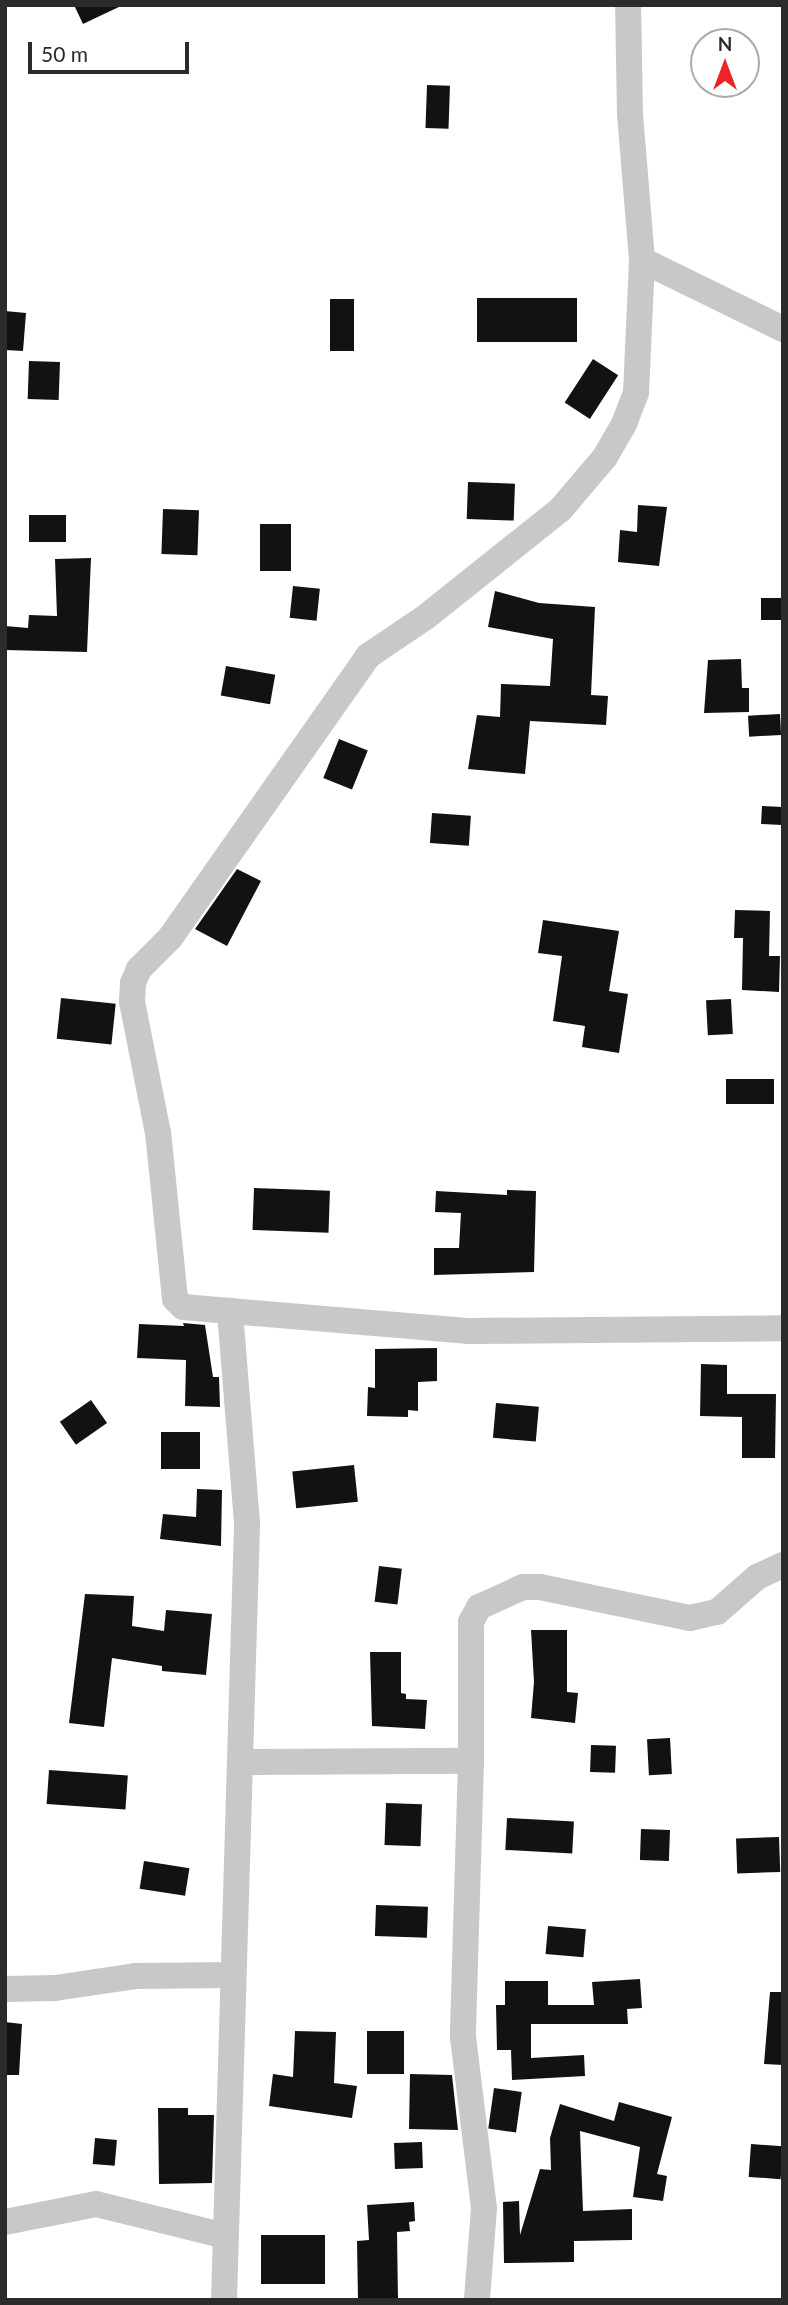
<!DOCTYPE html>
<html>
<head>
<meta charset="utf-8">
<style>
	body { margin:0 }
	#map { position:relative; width:788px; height:2305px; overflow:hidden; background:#fff; font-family:Lato,sans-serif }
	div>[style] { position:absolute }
	.building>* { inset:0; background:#121212; transform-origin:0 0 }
	.minor>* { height:26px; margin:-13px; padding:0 13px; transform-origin:13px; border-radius:13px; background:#c8c8c8 }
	span { translate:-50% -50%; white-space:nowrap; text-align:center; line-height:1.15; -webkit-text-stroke:7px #fff; paint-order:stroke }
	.frame { position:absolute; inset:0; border:7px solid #2b2b2b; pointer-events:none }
	.north { position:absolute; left:690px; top:28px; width:70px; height:70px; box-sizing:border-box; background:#fff; border:2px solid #aaa; border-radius:50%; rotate:0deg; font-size:19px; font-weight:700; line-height:28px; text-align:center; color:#2b2b2b }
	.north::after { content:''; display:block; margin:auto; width:24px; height:32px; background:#ec2428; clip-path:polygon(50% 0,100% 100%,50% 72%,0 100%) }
	.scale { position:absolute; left:28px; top:42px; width:161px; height:32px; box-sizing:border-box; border:4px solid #2b2b2b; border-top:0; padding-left:9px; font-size:21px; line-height:24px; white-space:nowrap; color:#2b2b2b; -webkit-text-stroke:5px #fff; paint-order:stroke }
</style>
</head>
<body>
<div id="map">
	<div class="building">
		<div style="clip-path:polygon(74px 5px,123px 5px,83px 24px)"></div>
		<div style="left:427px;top:85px;width:23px;height:43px;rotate:2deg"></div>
		<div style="left:477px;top:298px;width:100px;height:44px"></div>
		<div style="left:330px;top:299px;width:24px;height:52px"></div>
		<div style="clip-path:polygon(5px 311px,26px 313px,23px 351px,5px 350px)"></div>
		<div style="left:593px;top:359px;width:30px;height:52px;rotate:33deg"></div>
		<div style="left:29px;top:361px;width:31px;height:38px;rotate:2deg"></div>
		<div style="left:468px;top:482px;width:47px;height:37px;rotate:2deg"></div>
		<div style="clip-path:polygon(638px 505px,667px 507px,659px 566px,618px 562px,620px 530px,637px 532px)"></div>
		<div style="left:163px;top:509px;width:36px;height:45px;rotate:2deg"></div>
		<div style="left:29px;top:515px;width:37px;height:27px"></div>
		<div style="left:260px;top:524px;width:31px;height:47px"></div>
		<div style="clip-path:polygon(91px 558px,87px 652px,5px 650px,5px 626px,28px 628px,29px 615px,57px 616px,55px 559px)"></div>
		<div style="left:293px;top:586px;width:27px;height:32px;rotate:6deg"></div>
		<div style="clip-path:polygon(495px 591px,539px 603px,595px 607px,591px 695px,608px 696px,606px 725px,530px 721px,525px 774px,468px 769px,477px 715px,500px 717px,501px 684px,550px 686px,553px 639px,488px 627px)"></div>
		<div style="left:761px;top:598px;width:22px;height:22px"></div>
		<div style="clip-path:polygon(741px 659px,742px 688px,749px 688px,749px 712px,704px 713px,708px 660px)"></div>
		<div style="left:226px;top:666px;width:50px;height:30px;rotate:10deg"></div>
		<div style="left:780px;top:714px;width:21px;height:32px;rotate:87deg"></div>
		<div style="left:339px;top:739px;width:31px;height:42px;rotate:22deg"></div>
		<div style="left:762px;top:806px;width:21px;height:18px;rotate:3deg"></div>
		<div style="left:432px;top:813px;width:39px;height:30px;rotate:4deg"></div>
		<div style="clip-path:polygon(237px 869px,261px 881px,227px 946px,195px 929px)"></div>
		<div style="clip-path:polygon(735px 910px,770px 911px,769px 956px,780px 956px,779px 992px,742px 990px,743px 938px,734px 938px)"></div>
		<div style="clip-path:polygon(543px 920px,619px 931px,609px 991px,628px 994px,619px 1053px,582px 1047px,585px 1026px,553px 1021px,562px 956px,538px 953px)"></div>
		<div style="left:61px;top:998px;width:55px;height:41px;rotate:6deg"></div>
		<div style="left:731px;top:999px;width:35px;height:25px;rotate:87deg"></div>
		<div style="left:726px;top:1079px;width:48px;height:25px"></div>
		<div style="left:254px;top:1188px;width:76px;height:42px;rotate:2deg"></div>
		<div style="clip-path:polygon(507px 1190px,536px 1191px,534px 1272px,434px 1275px,434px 1248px,459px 1248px,461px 1213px,435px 1212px,436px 1191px,507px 1195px)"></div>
		<div style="clip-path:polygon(183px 1323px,205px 1325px,213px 1377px,219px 1377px,220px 1407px,185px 1406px,186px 1360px,137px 1358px,139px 1324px,184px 1326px)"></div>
		<div style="clip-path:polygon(437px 1348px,437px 1381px,418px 1382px,418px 1411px,408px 1410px,408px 1417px,367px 1416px,368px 1387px,375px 1388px,375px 1349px)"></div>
		<div style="clip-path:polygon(701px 1364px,727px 1365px,727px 1394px,776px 1394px,775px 1458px,742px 1458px,742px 1417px,700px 1416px)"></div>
		<div style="left:91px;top:1400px;width:28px;height:38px;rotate:55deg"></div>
		<div style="left:496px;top:1403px;width:43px;height:35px;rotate:5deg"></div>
		<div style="left:161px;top:1432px;width:39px;height:37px"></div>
		<div style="left:354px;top:1465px;width:37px;height:62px;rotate:84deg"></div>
		<div style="clip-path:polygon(197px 1489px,222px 1490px,221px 1546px,160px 1539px,163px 1514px,196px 1517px)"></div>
		<div style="left:379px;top:1566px;width:23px;height:36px;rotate:7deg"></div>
		<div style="clip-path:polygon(85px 1594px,134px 1596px,132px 1626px,164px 1631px,166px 1610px,212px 1614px,206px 1675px,162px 1671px,162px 1666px,112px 1658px,104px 1727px,69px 1723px)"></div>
		<div style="clip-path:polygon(531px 1630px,567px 1630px,567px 1692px,578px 1693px,575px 1723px,531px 1718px,534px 1682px)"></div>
		<div style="clip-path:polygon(370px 1652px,401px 1652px,401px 1693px,406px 1694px,406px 1699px,427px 1700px,425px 1729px,372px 1726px)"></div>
		<div style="left:670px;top:1738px;width:36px;height:23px;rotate:87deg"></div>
		<div style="left:591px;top:1745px;width:25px;height:27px;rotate:2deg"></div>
		<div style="left:49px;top:1770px;width:79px;height:34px;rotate:4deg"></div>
		<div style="left:386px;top:1803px;width:36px;height:42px;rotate:2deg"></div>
		<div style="left:507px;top:1818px;width:67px;height:32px;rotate:3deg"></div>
		<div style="left:641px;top:1829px;width:29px;height:31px;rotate:2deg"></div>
		<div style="left:779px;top:1837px;width:35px;height:43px;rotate:88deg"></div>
		<div style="left:144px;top:1861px;width:46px;height:28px;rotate:9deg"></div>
		<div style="left:376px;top:1905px;width:52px;height:31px;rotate:2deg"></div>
		<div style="left:548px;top:1926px;width:38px;height:28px;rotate:5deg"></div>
		<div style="clip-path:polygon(640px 1979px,642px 2008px,627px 2009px,628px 2024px,531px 2024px,531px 2058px,584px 2055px,585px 2076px,512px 2080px,511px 2050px,497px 2050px,496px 2005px,505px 2005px,505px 1981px,548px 1981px,548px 2005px,594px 2005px,592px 1982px)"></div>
		<div style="clip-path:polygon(770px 1992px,783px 1992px,783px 2065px,764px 2064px)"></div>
		<div style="clip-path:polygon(5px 2022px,22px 2024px,19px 2075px,5px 2075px)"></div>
		<div style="clip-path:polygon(295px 2031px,336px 2032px,334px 2083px,357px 2086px,352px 2118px,269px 2106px,273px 2074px,293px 2077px)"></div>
		<div style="left:367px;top:2031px;width:37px;height:43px"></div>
		<div style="clip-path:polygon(410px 2074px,452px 2075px,458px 2130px,409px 2129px)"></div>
		<div style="left:494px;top:2088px;width:28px;height:41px;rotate:8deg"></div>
		<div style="clip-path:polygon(619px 2102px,672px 2117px,657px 2174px,667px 2176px,663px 2201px,633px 2197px,640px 2147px,580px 2131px,583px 2211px,632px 2209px,632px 2240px,574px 2241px,574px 2262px,504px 2263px,503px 2202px,519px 2201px,520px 2235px,540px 2169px,551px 2170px,550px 2138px,560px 2104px,614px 2121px)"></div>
		<div style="clip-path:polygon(158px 2108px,188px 2108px,188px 2115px,214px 2115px,212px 2183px,159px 2184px)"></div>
		<div style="left:95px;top:2138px;width:22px;height:26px;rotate:5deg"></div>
		<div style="left:422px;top:2142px;width:26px;height:28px;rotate:88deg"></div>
		<div style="left:751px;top:2144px;width:32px;height:33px;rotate:4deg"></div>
		<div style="clip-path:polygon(414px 2202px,415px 2221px,409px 2222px,410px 2231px,397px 2232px,398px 2300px,358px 2300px,357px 2241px,369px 2240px,367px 2205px)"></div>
		<div style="left:261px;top:2235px;width:64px;height:49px"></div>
	</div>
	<div class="minor">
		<div style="left:642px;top:260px;width:157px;rotate:26.1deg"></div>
		<div style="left:230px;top:1311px;width:238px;rotate:4.8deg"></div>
		<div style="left:467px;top:1331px;width:316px;rotate:-0.5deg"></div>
		<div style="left:471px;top:1761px;width:139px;rotate:-90deg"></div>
		<div style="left:471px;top:1622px;width:17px;rotate:-62deg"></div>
		<div style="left:479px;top:1607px;width:48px;rotate:-24.4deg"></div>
		<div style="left:523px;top:1587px;width:17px"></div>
		<div style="left:540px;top:1587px;width:153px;rotate:11.7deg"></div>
		<div style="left:690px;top:1618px;width:28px;rotate:-13deg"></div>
		<div style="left:717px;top:1612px;width:53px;rotate:-41.2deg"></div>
		<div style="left:757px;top:1577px;width:29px;rotate:-25deg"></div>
		<div style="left:243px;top:1762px;width:228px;rotate:-0.3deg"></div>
		<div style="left:471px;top:1761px;width:276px;rotate:91.7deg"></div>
		<div style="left:463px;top:2037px;width:172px;rotate:83deg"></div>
		<div style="left:484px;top:2208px;width:92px;rotate:94.4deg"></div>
		<div style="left:5px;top:1989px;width:50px;rotate:-1.1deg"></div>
		<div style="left:55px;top:1988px;width:81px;rotate:-8.5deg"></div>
		<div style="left:135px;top:1976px;width:98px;rotate:-0.6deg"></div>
		<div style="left:5px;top:2222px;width:93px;rotate:-11.2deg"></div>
		<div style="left:96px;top:2204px;width:133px;rotate:13.9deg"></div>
		<div style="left:224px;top:2300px;width:777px;rotate:-88.3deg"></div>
		<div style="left:247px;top:1523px;width:213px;rotate:-94.6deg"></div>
		<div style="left:230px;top:1311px;width:47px;rotate:-175.1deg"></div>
		<div style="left:183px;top:1307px;width:11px;rotate:-135deg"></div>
		<div style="left:175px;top:1299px;width:167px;rotate:-95.8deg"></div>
		<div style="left:158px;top:1133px;width:134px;rotate:-101.2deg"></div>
		<div style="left:132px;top:1002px;width:19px;rotate:-87deg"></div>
		<div style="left:133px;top:983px;width:15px;rotate:-67deg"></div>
		<div style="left:139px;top:969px;width:44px;rotate:-45deg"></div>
		<div style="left:170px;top:938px;width:345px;rotate:-54.9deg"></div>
		<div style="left:368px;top:656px;width:71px;rotate:-34.1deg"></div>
		<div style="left:427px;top:616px;width:171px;rotate:-38.6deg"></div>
		<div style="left:561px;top:509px;width:68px;rotate:-49.8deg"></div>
		<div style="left:605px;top:457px;width:38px;rotate:-60deg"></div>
		<div style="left:624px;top:424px;width:33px;rotate:-69deg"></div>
		<div style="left:636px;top:393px;width:133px;rotate:-87.4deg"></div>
		<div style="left:642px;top:260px;width:145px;rotate:-94.7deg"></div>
		<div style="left:630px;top:115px;width:110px;rotate:-91deg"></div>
	</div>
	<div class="frame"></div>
	<div class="north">N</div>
	<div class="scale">50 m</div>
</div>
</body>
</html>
